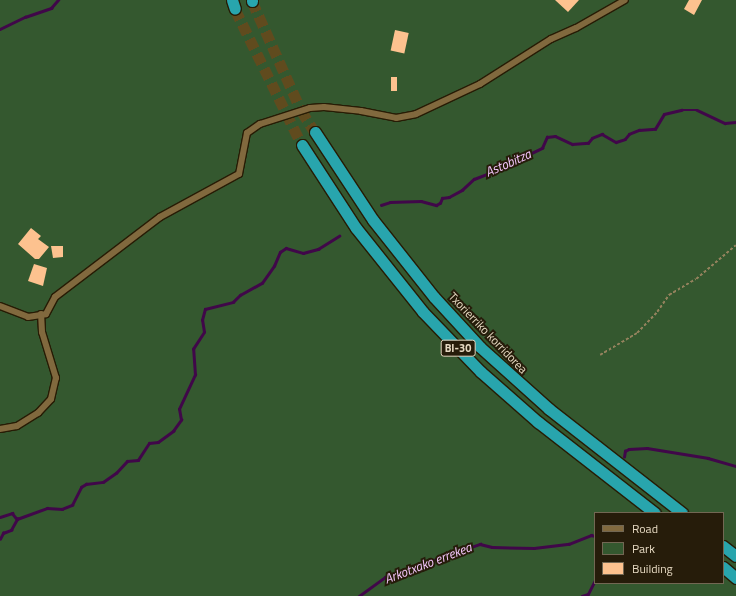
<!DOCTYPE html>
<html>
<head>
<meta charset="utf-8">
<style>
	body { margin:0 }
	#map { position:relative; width:736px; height:596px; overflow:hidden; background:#483201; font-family:"Titillium Web",sans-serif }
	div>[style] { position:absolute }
	.green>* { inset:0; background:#34582f }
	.stream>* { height:2.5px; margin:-1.25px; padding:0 1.25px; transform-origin:1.25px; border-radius:1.25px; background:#400749 }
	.building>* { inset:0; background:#fdc28f; transform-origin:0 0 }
	.motorway-tunnel>* { height:11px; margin-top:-5.5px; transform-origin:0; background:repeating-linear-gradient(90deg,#604b1e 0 11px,transparent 0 16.5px) }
	.path>* { height:1.5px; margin-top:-0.75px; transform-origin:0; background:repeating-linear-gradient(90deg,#94825d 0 3px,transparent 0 5px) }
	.roads { filter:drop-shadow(1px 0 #271c05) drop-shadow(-1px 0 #271c05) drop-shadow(0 1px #271c05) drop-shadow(0 -1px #271c05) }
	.minor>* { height:6px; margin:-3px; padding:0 3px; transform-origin:3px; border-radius:3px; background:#81693e }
	.motorway>* { height:11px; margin:-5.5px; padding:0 5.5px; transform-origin:5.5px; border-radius:5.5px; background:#28a5ad }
	span { translate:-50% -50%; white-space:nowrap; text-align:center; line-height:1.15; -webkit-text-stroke:4px #261c0a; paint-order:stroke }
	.shield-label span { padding:1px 3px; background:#261c0a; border:1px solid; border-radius:3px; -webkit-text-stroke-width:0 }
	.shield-label { font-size:11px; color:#e5d8c1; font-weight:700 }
	.street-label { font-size:12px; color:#e5d8c1 }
	.water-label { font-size:13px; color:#f5c6fd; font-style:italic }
	.legend { position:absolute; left:594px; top:512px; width:130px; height:72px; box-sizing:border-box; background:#261c0a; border:1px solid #726753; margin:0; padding:5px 7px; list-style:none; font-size:12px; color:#e5d8c1 }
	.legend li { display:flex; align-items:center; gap:8px; height:20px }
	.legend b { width:20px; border:1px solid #726753 }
</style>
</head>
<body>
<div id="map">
	<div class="green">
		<div style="clip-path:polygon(evenodd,0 0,736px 0,736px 596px,0 596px,0 0,595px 513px,723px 513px,723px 583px,595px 583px,595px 513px)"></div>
	</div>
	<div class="stream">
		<div style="left:0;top:29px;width:28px;rotate:-26deg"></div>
		<div style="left:25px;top:17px;width:28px;rotate:-19deg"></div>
		<div style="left:51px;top:8px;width:11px;rotate:-49deg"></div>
		<div style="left:381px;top:205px;width:9px;rotate:-18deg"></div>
		<div style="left:390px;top:202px;width:31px;rotate:-2deg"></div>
		<div style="left:421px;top:201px;width:16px;rotate:15deg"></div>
		<div style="left:436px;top:205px;width:4px;rotate:-27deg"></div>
		<div style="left:440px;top:203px;width:5px;rotate:-68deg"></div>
		<div style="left:442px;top:198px;width:7px;rotate:-8deg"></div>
		<div style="left:449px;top:197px;width:15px;rotate:-28deg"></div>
		<div style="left:462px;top:190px;width:16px;rotate:-43deg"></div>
		<div style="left:474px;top:179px;width:17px;rotate:-21deg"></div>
		<div style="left:490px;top:173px;width:58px;rotate:-25.7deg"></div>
		<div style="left:542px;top:148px;width:12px;rotate:-66deg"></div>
		<div style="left:547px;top:137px;width:8px;rotate:-7deg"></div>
		<div style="left:555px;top:136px;width:19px;rotate:25deg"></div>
		<div style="left:572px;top:144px;width:16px;rotate:-4deg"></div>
		<div style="left:588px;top:143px;width:6px;rotate:-51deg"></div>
		<div style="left:592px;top:138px;width:11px;rotate:-22deg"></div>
		<div style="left:602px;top:134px;width:16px;rotate:30deg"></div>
		<div style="left:616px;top:142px;width:9px;rotate:-18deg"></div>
		<div style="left:625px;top:139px;width:6px;rotate:-51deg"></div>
		<div style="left:629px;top:134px;width:11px;rotate:-22deg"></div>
		<div style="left:639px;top:130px;width:16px;rotate:-4deg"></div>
		<div style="left:655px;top:129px;width:17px;rotate:-59deg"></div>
		<div style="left:664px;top:114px;width:18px;rotate:-13deg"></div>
		<div style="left:682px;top:110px;width:15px"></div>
		<div style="left:697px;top:110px;width:31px;rotate:25deg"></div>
		<div style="left:725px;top:123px;width:11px;rotate:-5deg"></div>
		<div style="left:624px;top:457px;width:6px;rotate:-81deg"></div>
		<div style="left:625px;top:451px;width:4px;rotate:-27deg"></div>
		<div style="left:629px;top:449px;width:18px;rotate:-3deg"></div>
		<div style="left:647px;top:448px;width:62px;rotate:9.3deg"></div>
		<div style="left:708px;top:458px;width:29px;rotate:16deg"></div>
		<div style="left:0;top:517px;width:13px;rotate:-18deg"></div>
		<div style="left:12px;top:513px;width:8px;rotate:50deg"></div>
		<div style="left:0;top:539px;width:7px;rotate:-63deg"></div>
		<div style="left:3px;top:533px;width:9px;rotate:-21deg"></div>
		<div style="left:11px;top:530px;width:13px;rotate:-61deg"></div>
		<div style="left:17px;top:519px;width:32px;rotate:-20deg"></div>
		<div style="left:47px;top:508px;width:15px;rotate:4deg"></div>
		<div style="left:62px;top:509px;width:11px;rotate:-22deg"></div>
		<div style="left:72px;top:505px;width:20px;rotate:-63deg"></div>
		<div style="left:81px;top:487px;width:6px;rotate:-31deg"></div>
		<div style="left:86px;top:484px;width:17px;rotate:-7deg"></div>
		<div style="left:103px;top:482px;width:16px;rotate:-35deg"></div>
		<div style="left:116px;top:473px;width:16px;rotate:-47deg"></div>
		<div style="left:127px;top:461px;width:11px;rotate:-5deg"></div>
		<div style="left:138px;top:460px;width:20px;rotate:-57deg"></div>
		<div style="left:149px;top:443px;width:9px;rotate:-6deg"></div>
		<div style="left:158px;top:442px;width:19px;rotate:-36deg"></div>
		<div style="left:173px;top:431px;width:14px;rotate:-54deg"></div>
		<div style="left:181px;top:420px;width:11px;rotate:-100deg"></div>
		<div style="left:179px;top:409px;width:38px;rotate:-65deg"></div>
		<div style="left:195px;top:375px;width:26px;rotate:-94deg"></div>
		<div style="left:193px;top:349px;width:20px;rotate:-57deg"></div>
		<div style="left:204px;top:332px;width:12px;rotate:-99deg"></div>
		<div style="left:202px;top:320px;width:11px;rotate:-75deg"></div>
		<div style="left:205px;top:309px;width:29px;rotate:-14deg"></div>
		<div style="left:233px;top:302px;width:10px;rotate:-45deg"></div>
		<div style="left:240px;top:295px;width:25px;rotate:-29deg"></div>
		<div style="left:262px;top:283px;width:21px;rotate:-55deg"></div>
		<div style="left:274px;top:266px;width:15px;rotate:-67deg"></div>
		<div style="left:280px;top:252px;width:7px;rotate:-34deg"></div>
		<div style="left:286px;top:248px;width:18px;rotate:16deg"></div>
		<div style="left:303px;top:253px;width:16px;rotate:-15deg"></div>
		<div style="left:318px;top:249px;width:25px;rotate:-32deg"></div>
		<div style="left:359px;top:596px;width:32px;rotate:-36deg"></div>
		<div style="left:385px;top:577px;width:101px;rotate:-19.2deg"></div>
		<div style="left:480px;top:544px;width:12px;rotate:14deg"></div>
		<div style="left:492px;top:547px;width:42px;rotate:1.4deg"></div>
		<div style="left:534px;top:548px;width:35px;rotate:-7deg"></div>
		<div style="left:569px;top:544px;width:24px;rotate:-22deg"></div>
		<div style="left:591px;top:535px;width:4px;rotate:14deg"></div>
		<div style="left:582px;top:596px;width:6px;rotate:-18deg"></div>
		<div style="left:588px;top:594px;width:16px;rotate:-63deg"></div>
	</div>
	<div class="building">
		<div style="clip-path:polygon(555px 0,579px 0,568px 12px)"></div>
		<div style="clip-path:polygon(689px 0,702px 0,694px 15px,684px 9px)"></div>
		<div style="left:395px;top:30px;width:14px;height:21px;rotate:12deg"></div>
		<div style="left:391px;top:77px;width:6px;height:14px"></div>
		<div style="clip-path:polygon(31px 228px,41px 236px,38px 239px,49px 247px,39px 259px,35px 259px,18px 244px)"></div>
		<div style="clip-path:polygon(51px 246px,63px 246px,63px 257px,53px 258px)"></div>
		<div style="clip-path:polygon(34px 264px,47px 268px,43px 286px,28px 281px)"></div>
	</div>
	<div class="motorway-tunnel">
		<div style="left:252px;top:1px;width:120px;rotate:65.8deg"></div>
		<div style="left:301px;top:110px;width:26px;rotate:58deg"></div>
		<div style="left:235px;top:9px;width:152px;rotate:63.8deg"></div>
	</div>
	<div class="path">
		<div style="left:600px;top:355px;width:43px;rotate:-30.7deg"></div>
		<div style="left:637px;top:333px;width:29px;rotate:-46deg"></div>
		<div style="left:657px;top:312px;width:21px;rotate:-55deg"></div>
		<div style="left:669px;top:295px;width:31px;rotate:-31deg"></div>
		<div style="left:696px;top:279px;width:52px;rotate:-40.4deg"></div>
	</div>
	<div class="roads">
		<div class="minor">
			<div style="left:0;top:306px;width:30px;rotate:21deg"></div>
			<div style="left:28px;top:317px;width:18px;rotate:-9deg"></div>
			<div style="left:46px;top:314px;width:19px;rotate:-62deg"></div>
			<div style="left:55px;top:297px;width:132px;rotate:-37.3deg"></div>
			<div style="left:160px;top:217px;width:90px;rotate:-28.6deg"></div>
			<div style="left:239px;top:174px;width:42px;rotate:-79deg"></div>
			<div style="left:247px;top:133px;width:16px;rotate:-35deg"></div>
			<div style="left:260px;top:124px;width:52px;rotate:-17.7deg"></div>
			<div style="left:310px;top:108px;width:14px;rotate:-4deg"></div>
			<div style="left:324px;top:107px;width:37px;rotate:6deg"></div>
			<div style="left:361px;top:111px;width:36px;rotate:11deg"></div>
			<div style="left:396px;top:118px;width:20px;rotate:-11deg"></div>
			<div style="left:416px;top:114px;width:71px;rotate:-25.1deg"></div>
			<div style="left:480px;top:84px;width:84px;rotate:-32.4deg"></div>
			<div style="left:551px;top:39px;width:27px;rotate:-24deg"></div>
			<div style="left:576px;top:28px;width:56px;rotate:-29.7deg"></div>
			<div style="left:0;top:429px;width:17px;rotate:-10deg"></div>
			<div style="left:17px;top:426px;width:25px;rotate:-32deg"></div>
			<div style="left:38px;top:413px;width:19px;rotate:-47deg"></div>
			<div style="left:51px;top:399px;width:22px;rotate:-77deg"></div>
			<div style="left:56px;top:378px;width:48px;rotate:-106.9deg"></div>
			<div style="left:42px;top:332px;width:18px;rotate:-93deg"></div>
		</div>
		<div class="motorway">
			<div style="left:232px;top:0;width:9px;rotate:72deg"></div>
			<div style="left:252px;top:0;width:1px;rotate:90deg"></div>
			<div style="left:315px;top:132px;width:105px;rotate:56.6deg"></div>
			<div style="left:373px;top:220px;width:98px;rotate:51.6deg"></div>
			<div style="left:434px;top:297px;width:68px;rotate:47.4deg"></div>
			<div style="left:480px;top:347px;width:93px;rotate:41.9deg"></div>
			<div style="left:549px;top:409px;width:169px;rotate:38deg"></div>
			<div style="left:302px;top:145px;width:99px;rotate:57deg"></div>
			<div style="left:356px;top:228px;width:107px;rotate:51.4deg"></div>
			<div style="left:423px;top:312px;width:83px;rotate:46deg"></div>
			<div style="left:481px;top:372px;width:76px;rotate:41.3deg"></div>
			<div style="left:538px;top:422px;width:148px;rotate:37.9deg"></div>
			<div style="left:723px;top:546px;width:16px;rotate:38deg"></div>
			<div style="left:723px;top:567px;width:17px;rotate:40deg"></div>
		</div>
	</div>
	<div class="shield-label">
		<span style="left:458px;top:348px">BI-30</span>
	</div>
	<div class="street-label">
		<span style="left:488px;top:333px;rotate:46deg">Txorierriko korridorea</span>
	</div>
	<div class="water-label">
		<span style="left:508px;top:163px;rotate:-24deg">Astobitza</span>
		<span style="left:428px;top:563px;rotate:-21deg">Arkotxako errekea</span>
	</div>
	<ul class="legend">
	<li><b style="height:5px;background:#81693e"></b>Road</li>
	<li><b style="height:11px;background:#34582f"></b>Park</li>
	<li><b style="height:11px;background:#fdc28f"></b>Building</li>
	</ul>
</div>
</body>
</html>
